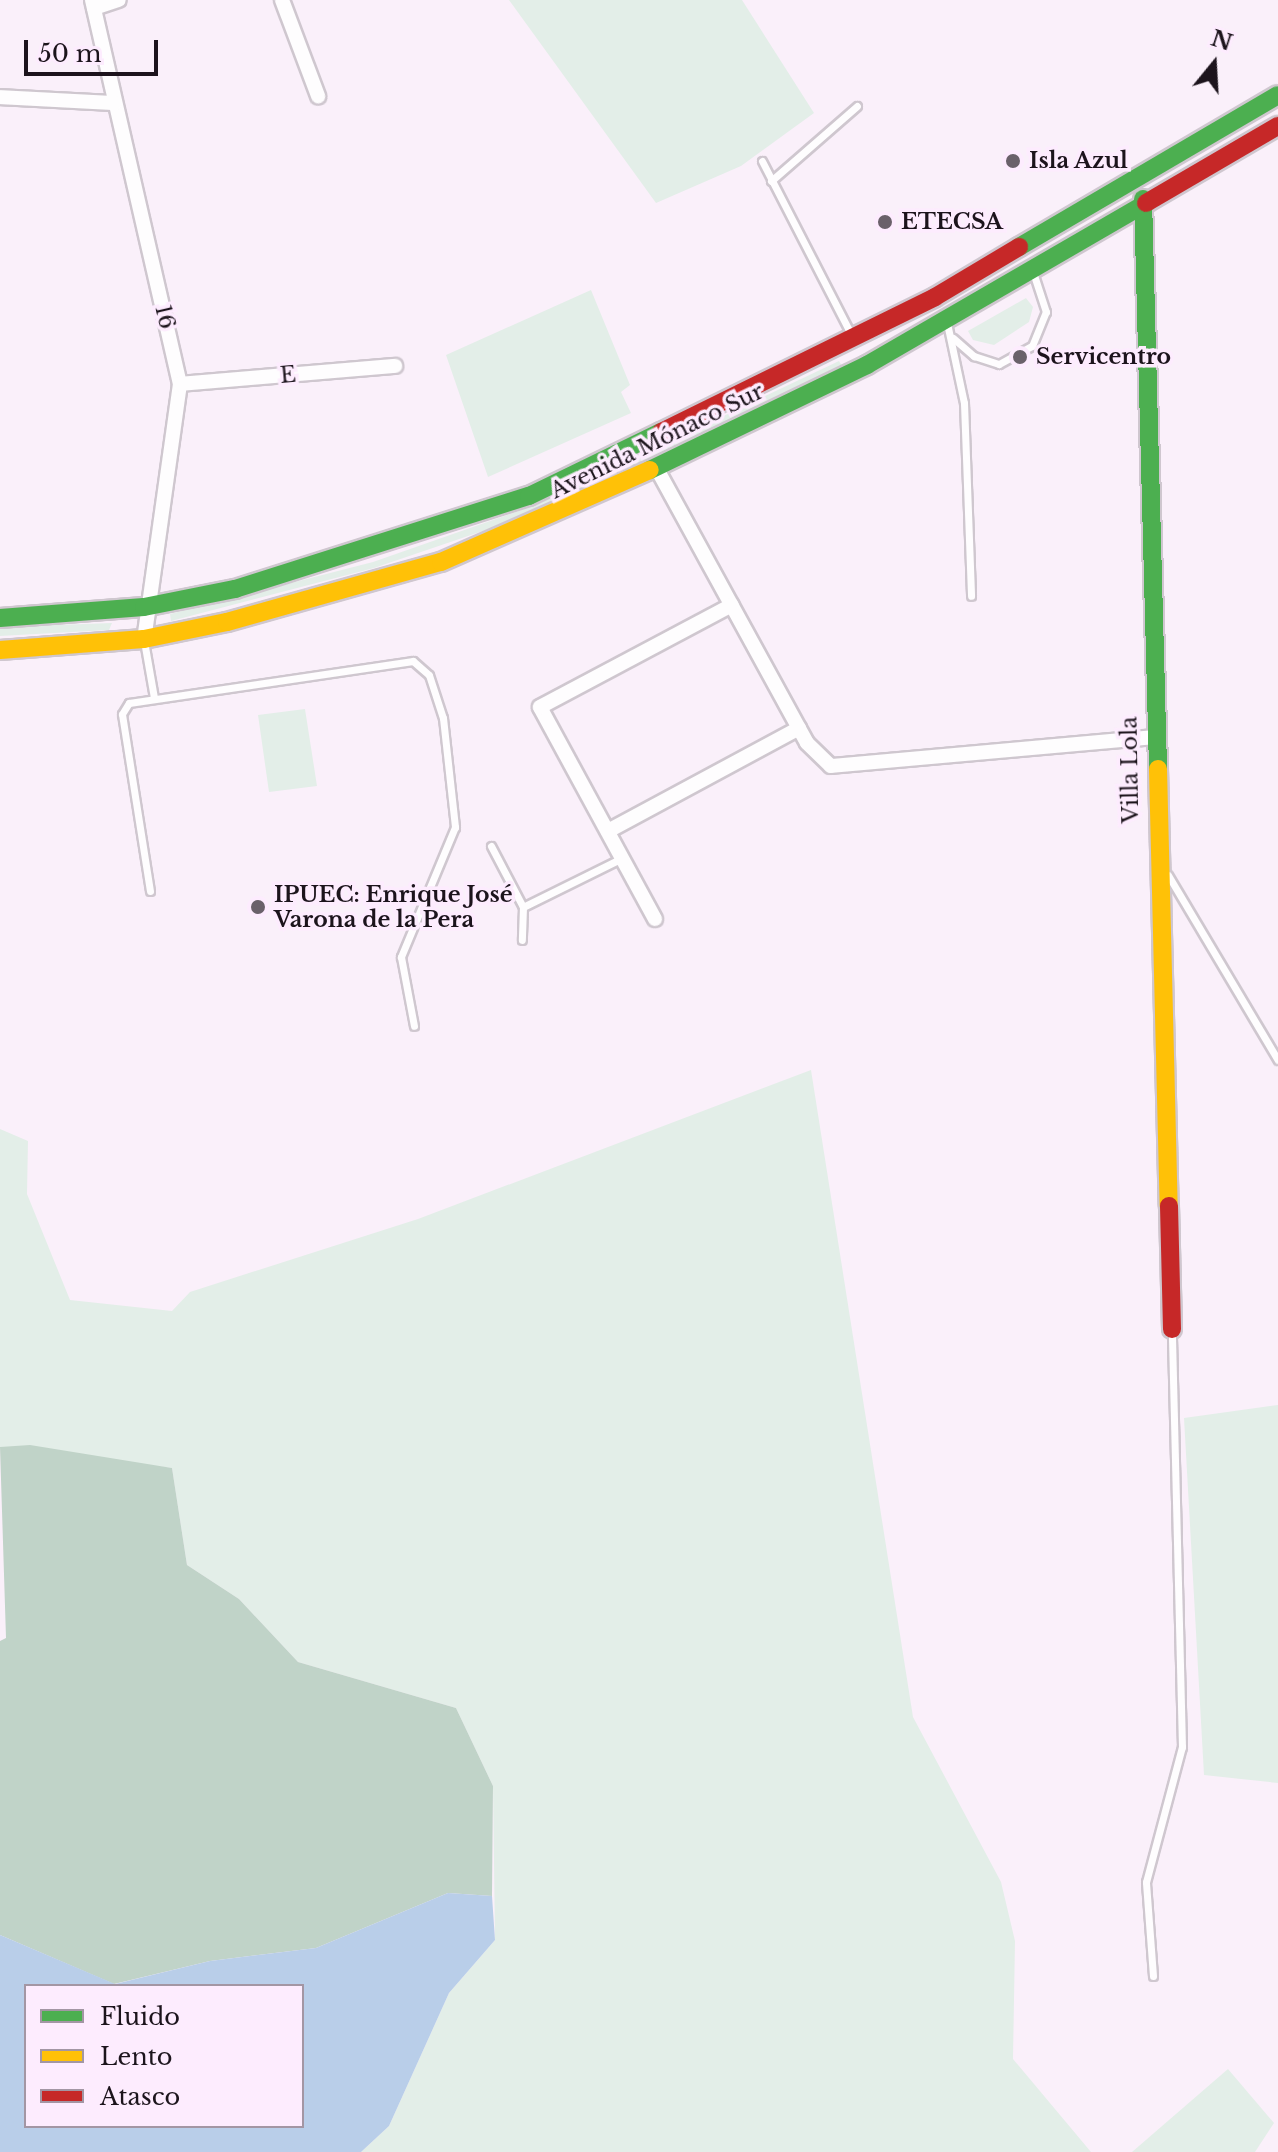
<!DOCTYPE html>
<html>
<head>
<meta charset="utf-8">
<style>
  body { margin:0 }
  #map { position:relative; width:1278px; height:2152px; overflow:hidden; background:#faf0fa; font-family:"Libre Baskerville",serif }
  div>[style] { position:absolute }
  .green>* { inset:0; background:#e3eee8 }
  .forest>* { inset:0; background:#c0d3c8 }
  .water>* { inset:0; background:#b9cee9 }
  .roads { filter:drop-shadow(2px 0 #cfc7cf) drop-shadow(-2px 0 #cfc7cf) drop-shadow(0 2px #cfc7cf) drop-shadow(0 -2px #cfc7cf) }
  .lane>* { height:7px; margin:-3.5px; padding:0 3.5px; transform-origin:3.5px; border-radius:3.5px; background:#fefdfe }
  .street>* { height:14px; margin:-7px; padding:0 7px; transform-origin:7px; border-radius:7px; background:#fefdfe }
  .fast>* { height:18px; margin:-9px; padding:0 9px; transform-origin:9px; border-radius:9px; background:#4caf50 }
  .slow>* { height:18px; margin:-9px; padding:0 9px; transform-origin:9px; border-radius:9px; background:#ffc107 }
  .jam>* { height:18px; margin:-9px; padding:0 9px; transform-origin:9px; border-radius:9px; background:#c62828 }
  .dots>* { width:22px; height:22px; translate:-50% -50%; box-sizing:border-box; border:4px solid #fdecfe; border-radius:50% }
  span { translate:-50% -50%; white-space:nowrap; text-align:center; line-height:1.15; -webkit-text-stroke:7px #fdecfe; paint-order:stroke }
  .poi-label { font-size:22px; color:#1c141c; font-weight:700 }
  .left { translate:0 -50%; text-align:left }
  .street-label { font-size:22px; color:#1c141c }
  .legend { position:absolute; left:24px; top:1984px; width:280px; height:144px; box-sizing:border-box; background:#fdecfe; border:2px solid #a396a4; margin:0; padding:10px 14px; list-style:none; font-size:24px; color:#1c141c }
  .legend li { display:flex; align-items:center; gap:16px; height:40px }
  .legend b { width:40px; border:2px solid #a396a4 }
  .north { position:absolute; left:1174px; top:24px; width:80px; height:80px; -webkit-text-stroke:6px #fdecfe; paint-order:stroke; rotate:18deg; font-size:22px; font-weight:700; line-height:32px; text-align:center; color:#1c141c }
  .north::after { content:''; display:block; margin:auto; width:28px; height:36px; background:#1c141c; clip-path:polygon(50% 0,100% 100%,50% 72%,0 100%) }
  .scale { position:absolute; left:24px; top:40px; width:134px; height:36px; box-sizing:border-box; border:4px solid #1c141c; border-top:0; padding-left:10px; font-size:24px; line-height:28px; white-space:nowrap; color:#1c141c; -webkit-text-stroke:6px #fdecfe; paint-order:stroke }
</style>
</head>
<body>
<div id="map">
  <div class="green">
    <div style="clip-path:polygon(509px 0,742px 0,814px 113px,741px 166px,656px 203px)"></div>
    <div style="clip-path:polygon(591px 290px,630px 385px,621px 392px,631px 413px,488px 477px,446px 355px)"></div>
    <div style="clip-path:polygon(1026px 298px,1033px 307px,1029px 322px,994px 345px,973px 340px,968px 331px)"></div>
    <div style="clip-path:polygon(839px 361px,842px 366px,536px 513px,374px 568px,171px 621px,170px 614px,373px 562px,536px 505px)"></div>
    <div style="clip-path:polygon(112px 623px,109px 630px,0 636px,0 627px)"></div>
    <div style="clip-path:polygon(305px 709px,317px 786px,269px 792px,258px 715px)"></div>
    <div style="clip-path:polygon(811px 1070px,913px 1717px,1001px 1882px,1015px 1941px,1013px 2059px,1091px 2152px,361px 2152px,389px 2126px,449px 1993px,495px 1940px,493px 1786px,456px 1708px,298px 1662px,239px 1599px,187px 1565px,172px 1468px,0 1447px,0 1129px,28px 1141px,27px 1194px,70px 1300px,172px 1311px,190px 1292px,418px 1219px)"></div>
    <div style="clip-path:polygon(1278px 1405px,1278px 1783px,1204px 1775px,1184px 1418px)"></div>
    <div style="clip-path:polygon(1228px 2069px,1274px 2123px,1255px 2152px,1132px 2152px)"></div>
  </div>
  <div class="forest">
    <div style="clip-path:polygon(30px 1445px,172px 1468px,187px 1565px,239px 1599px,298px 1662px,456px 1708px,493px 1786px,492px 1896px,448px 1893px,316px 1948px,210px 1961px,114px 1984px,0 1935px,0 1641px,6px 1638px,0 1447px)"></div>
  </div>
  <div class="water">
    <div style="clip-path:polygon(evenodd,448px 1893px,492px 1896px,495px 1940px,449px 1993px,389px 2126px,361px 2152px,0 2152px,0 1935px,115px 1984px,210px 1961px,316px 1948px,448px 1893px,302px 1986px,302px 2126px,26px 2126px,26px 1986px,302px 1986px)"></div>
  </div>
  <div class="roads">
    <div class="lane">
      <div style="left:762px;top:161px;width:195px;rotate:62.8deg"></div>
      <div style="left:771px;top:181px;width:114px;rotate:-41.1deg"></div>
      <div style="left:947px;top:323px;width:82px;rotate:78deg"></div>
      <div style="left:964px;top:403px;width:193px;rotate:87.9deg"></div>
      <div style="left:953px;top:338px;width:28px;rotate:41deg"></div>
      <div style="left:974px;top:356px;width:26px;rotate:18deg"></div>
      <div style="left:999px;top:364px;width:38px;rotate:-29deg"></div>
      <div style="left:1032px;top:346px;width:37px;rotate:-68deg"></div>
      <div style="left:1046px;top:312px;width:42px;rotate:-108deg"></div>
      <div style="left:144px;top:641px;width:58px;rotate:80deg"></div>
      <div style="left:491px;top:846px;width:69px;rotate:62.3deg"></div>
      <div style="left:523px;top:907px;width:33px;rotate:92deg"></div>
      <div style="left:1168px;top:875px;width:215px;rotate:59.3deg"></div>
      <div style="left:150px;top:891px;width:179px;rotate:-99deg"></div>
      <div style="left:122px;top:714px;width:13px;rotate:-58deg"></div>
      <div style="left:129px;top:703px;width:287px;rotate:-8.4deg"></div>
      <div style="left:413px;top:661px;width:21px;rotate:41deg"></div>
      <div style="left:429px;top:675px;width:45px;rotate:72deg"></div>
      <div style="left:443px;top:718px;width:110px;rotate:83.7deg"></div>
      <div style="left:455px;top:827px;width:141px;rotate:112.6deg"></div>
      <div style="left:401px;top:957px;width:70px;rotate:79.3deg"></div>
      <div style="left:523px;top:907px;width:110px;rotate:-26.3deg"></div>
      <div style="left:1153px;top:1976px;width:94px;rotate:-94.3deg"></div>
      <div style="left:1146px;top:1882px;width:140px;rotate:-75.1deg"></div>
      <div style="left:1182px;top:1747px;width:415px;rotate:-91.4deg"></div>
    </div>
    <div class="street">
      <div style="left:92px;top:0;width:394px;rotate:77.1deg"></div>
      <div style="left:180px;top:384px;width:258px;rotate:98deg"></div>
      <div style="left:282px;top:0;width:103px;rotate:69.4deg"></div>
      <div style="left:94px;top:8px;width:26px;rotate:-18deg"></div>
      <div style="left:0;top:97px;width:115px;rotate:3deg"></div>
      <div style="left:180px;top:384px;width:216px;rotate:-4.8deg"></div>
      <div style="left:657px;top:469px;width:312px;rotate:61.3deg"></div>
      <div style="left:807px;top:743px;width:33px;rotate:44deg"></div>
      <div style="left:831px;top:766px;width:324px;rotate:-5.1deg"></div>
      <div style="left:608px;top:831px;width:217px;rotate:-28.3deg"></div>
      <div style="left:655px;top:919px;width:241px;rotate:-118.5deg"></div>
      <div style="left:540px;top:707px;width:217px;rotate:-28deg"></div>
    </div>
    <div class="fast">
      <div style="left:1143px;top:199px;width:570px;rotate:88.49deg"></div>
      <div style="left:1019px;top:247px;width:300px;rotate:-30.4deg"></div>
      <div style="left:650px;top:470px;width:241px;rotate:-25.8deg"></div>
      <div style="left:867px;top:365px;width:323px;rotate:-30.1deg"></div>
      <div style="left:0;top:618px;width:144px;rotate:-4.4deg"></div>
      <div style="left:144px;top:607px;width:93px;rotate:-11.2deg"></div>
      <div style="left:235px;top:589px;width:308px;rotate:-17.6deg"></div>
      <div style="left:529px;top:496px;width:147px;rotate:-25.9deg"></div>
    </div>
    <div class="slow">
      <div style="left:0;top:650px;width:144px;rotate:-4.4deg"></div>
      <div style="left:144px;top:639px;width:85px;rotate:-11.6deg"></div>
      <div style="left:227px;top:622px;width:222px;rotate:-15.7deg"></div>
      <div style="left:441px;top:562px;width:228px;rotate:-23.8deg"></div>
      <div style="left:1158px;top:769px;width:437px;rotate:88.6deg"></div>
    </div>
    <div class="jam">
      <div style="left:1146px;top:203px;width:153px;rotate:-30.3deg"></div>
      <div style="left:661px;top:432px;width:305px;rotate:-26.2deg"></div>
      <div style="left:935px;top:297px;width:98px;rotate:-30.8deg"></div>
      <div style="left:1169px;top:1206px;width:123px;rotate:88.6deg"></div>
    </div>
  </div>
  <div class="dots">
    <div style="left:1013px;top:161px;background:#6a616a"></div>
    <div style="left:885px;top:222px;background:#6a616a"></div>
    <div style="left:1020px;top:357px;background:#6a616a"></div>
    <div style="left:258px;top:907px;background:#6a616a"></div>
  </div>
  <div class="poi-label">
    <span class="left" style="left:1029px;top:161px">Isla Azul</span>
    <span class="left" style="left:901px;top:222px">ETECSA</span>
    <span class="left" style="left:1036px;top:357px">Servicentro</span>
    <span class="left" style="left:274px;top:907px">IPUEC: Enrique José<br>Varona de la Pera</span>
  </div>
  <div class="street-label">
    <span style="left:165px;top:317px;rotate:77deg">16</span>
    <span style="left:288px;top:375px;rotate:-5deg">E</span>
    <span style="left:657px;top:441px;rotate:-26deg">Avenida Mónaco Sur</span>
    <span style="left:1130px;top:770px;rotate:-91deg">Villa Lola</span>
  </div>
  <ul class="legend">
  <li><b style="height:10px;background:#4caf50"></b>Fluido</li>
  <li><b style="height:10px;background:#ffc107"></b>Lento</li>
  <li><b style="height:10px;background:#c62828"></b>Atasco</li>
  </ul>
  <div class="north">N</div>
  <div class="scale">50 m</div>
</div>
</body>
</html>
